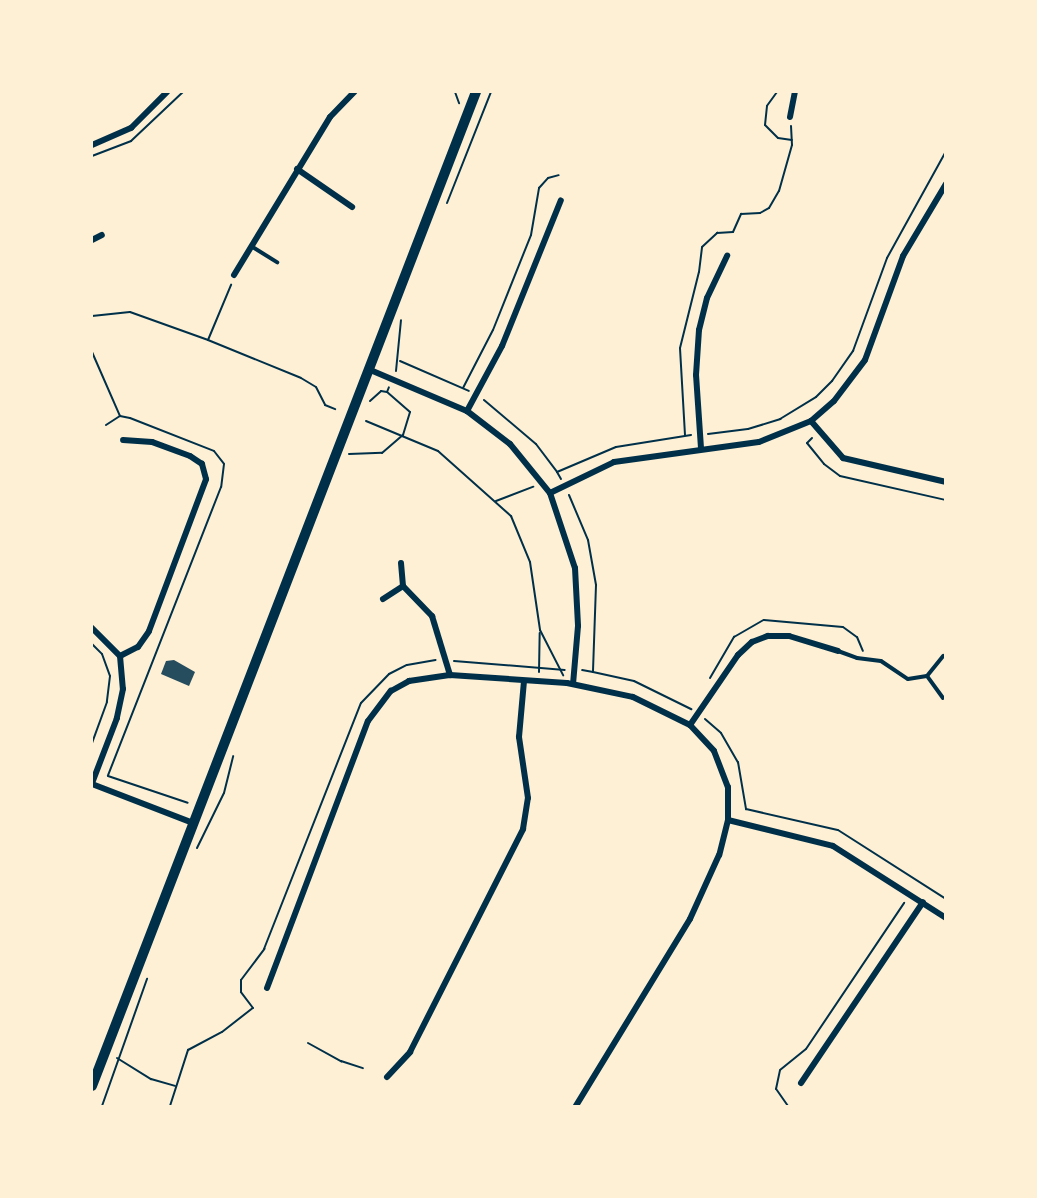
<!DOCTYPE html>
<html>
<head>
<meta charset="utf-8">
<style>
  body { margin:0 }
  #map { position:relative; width:1037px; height:1198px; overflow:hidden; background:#fdf0d5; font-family:Merriweather,serif }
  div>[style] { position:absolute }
  .building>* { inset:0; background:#264d5e }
  .path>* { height:2px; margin:-1px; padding:0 1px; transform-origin:1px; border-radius:1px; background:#003049 }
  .service>* { height:4px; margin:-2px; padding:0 2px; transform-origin:2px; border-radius:2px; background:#003049 }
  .minor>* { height:6px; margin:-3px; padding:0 3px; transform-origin:3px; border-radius:3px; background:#003049 }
  .secondary>* { height:10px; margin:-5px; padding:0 5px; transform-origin:5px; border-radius:5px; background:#003049 }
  span { translate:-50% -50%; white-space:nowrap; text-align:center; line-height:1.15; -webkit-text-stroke:4.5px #fdf0d5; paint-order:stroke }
  .frame { position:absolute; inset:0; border:93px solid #fdf0d5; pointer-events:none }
</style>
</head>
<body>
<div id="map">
  <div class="building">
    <div style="clip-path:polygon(174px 660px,195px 672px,189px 686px,161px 674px,166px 661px)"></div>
  </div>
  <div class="path">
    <div style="left:455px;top:92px;width:12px;rotate:70deg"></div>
    <div style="left:777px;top:92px;width:17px;rotate:126deg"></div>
    <div style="left:767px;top:106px;width:19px;rotate:96deg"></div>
    <div style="left:765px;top:125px;width:18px;rotate:45deg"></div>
    <div style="left:778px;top:138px;width:14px;rotate:8deg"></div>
    <div style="left:92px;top:156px;width:42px;rotate:-21deg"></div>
    <div style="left:131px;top:141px;width:71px;rotate:-43.3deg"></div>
    <div style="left:447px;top:203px;width:119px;rotate:-68.4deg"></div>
    <div style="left:92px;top:316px;width:38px;rotate:-6deg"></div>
    <div style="left:130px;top:312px;width:83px;rotate:19.7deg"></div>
    <div style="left:208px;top:340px;width:100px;rotate:22.2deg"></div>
    <div style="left:301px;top:378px;width:17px;rotate:31deg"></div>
    <div style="left:316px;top:387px;width:20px;rotate:63deg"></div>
    <div style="left:325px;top:405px;width:11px;rotate:22deg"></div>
    <div style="left:208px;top:340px;width:60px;rotate:-67.3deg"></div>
    <div style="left:92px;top:352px;width:70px;rotate:66.4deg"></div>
    <div style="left:400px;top:361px;width:75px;rotate:23.5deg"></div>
    <div style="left:396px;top:371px;width:51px;rotate:-84.4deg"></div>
    <div style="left:463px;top:388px;width:65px;rotate:-62.7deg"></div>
    <div style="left:493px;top:330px;width:102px;rotate:-68.2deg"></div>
    <div style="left:531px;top:235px;width:48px;rotate:-80.3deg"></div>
    <div style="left:539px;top:188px;width:13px;rotate:-48deg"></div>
    <div style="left:548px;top:178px;width:11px;rotate:-15deg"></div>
    <div style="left:484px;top:400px;width:68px;rotate:40.2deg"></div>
    <div style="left:536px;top:444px;width:35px;rotate:53deg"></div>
    <div style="left:557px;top:472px;width:64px;rotate:-23deg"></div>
    <div style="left:616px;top:447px;width:76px;rotate:-9.1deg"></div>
    <div style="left:370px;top:401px;width:15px;rotate:-42deg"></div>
    <div style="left:381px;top:391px;width:6px;rotate:9deg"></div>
    <div style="left:387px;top:392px;width:5px;rotate:-68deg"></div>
    <div style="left:366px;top:421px;width:78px;rotate:22.6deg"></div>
    <div style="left:438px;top:451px;width:98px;rotate:41.7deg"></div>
    <div style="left:511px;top:516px;width:50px;rotate:67.6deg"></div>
    <div style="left:530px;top:562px;width:69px;rotate:81.6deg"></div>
    <div style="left:540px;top:630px;width:51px;rotate:62.9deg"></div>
    <div style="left:106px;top:425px;width:17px;rotate:-33deg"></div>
    <div style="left:120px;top:416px;width:10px;rotate:11deg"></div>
    <div style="left:130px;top:418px;width:90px;rotate:21.4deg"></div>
    <div style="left:214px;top:451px;width:16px;rotate:52deg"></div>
    <div style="left:224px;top:464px;width:23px;rotate:97deg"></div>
    <div style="left:221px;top:487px;width:310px;rotate:111.4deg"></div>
    <div style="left:108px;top:776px;width:84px;rotate:18.6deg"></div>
    <div style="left:708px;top:434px;width:40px;rotate:-7.1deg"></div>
    <div style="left:748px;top:429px;width:34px;rotate:-17deg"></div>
    <div style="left:780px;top:419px;width:42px;rotate:-31.4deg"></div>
    <div style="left:816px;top:397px;width:23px;rotate:-45deg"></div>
    <div style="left:832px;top:381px;width:37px;rotate:-55deg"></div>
    <div style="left:853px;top:351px;width:99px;rotate:-69.9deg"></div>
    <div style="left:887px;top:258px;width:122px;rotate:-61.1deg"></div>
    <div style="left:685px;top:435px;width:87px;rotate:-93.3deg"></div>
    <div style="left:680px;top:348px;width:78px;rotate:-76deg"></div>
    <div style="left:699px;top:272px;width:25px;rotate:-83deg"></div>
    <div style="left:702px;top:247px;width:21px;rotate:-43deg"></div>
    <div style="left:717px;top:233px;width:16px;rotate:-4deg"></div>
    <div style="left:733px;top:232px;width:20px;rotate:-66deg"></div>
    <div style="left:741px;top:214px;width:19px;rotate:-3deg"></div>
    <div style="left:760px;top:213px;width:10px;rotate:-29deg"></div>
    <div style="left:769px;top:208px;width:20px;rotate:-60deg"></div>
    <div style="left:779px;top:191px;width:48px;rotate:-74.2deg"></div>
    <div style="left:792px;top:145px;width:19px;rotate:-93deg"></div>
    <div style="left:812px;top:438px;width:7px;rotate:135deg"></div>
    <div style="left:807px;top:443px;width:27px;rotate:51deg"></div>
    <div style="left:824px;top:464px;width:20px;rotate:37deg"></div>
    <div style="left:840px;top:476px;width:109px;rotate:12.8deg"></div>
    <div style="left:349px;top:454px;width:33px;rotate:-2deg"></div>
    <div style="left:382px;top:453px;width:28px;rotate:-41deg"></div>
    <div style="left:403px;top:435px;width:24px;rotate:-73deg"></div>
    <div style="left:410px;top:412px;width:30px;rotate:-139deg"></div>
    <div style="left:557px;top:472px;width:8px;rotate:60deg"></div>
    <div style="left:569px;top:495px;width:49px;rotate:67.1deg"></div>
    <div style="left:588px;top:540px;width:46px;rotate:79.9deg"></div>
    <div style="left:596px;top:585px;width:87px;rotate:92deg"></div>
    <div style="left:593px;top:672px;width:11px;rotate:-170deg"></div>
    <div style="left:496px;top:501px;width:40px;rotate:-21deg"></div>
    <div style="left:92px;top:644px;width:14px;rotate:45deg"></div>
    <div style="left:102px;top:654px;width:23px;rotate:70deg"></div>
    <div style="left:110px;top:676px;width:26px;rotate:97deg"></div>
    <div style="left:107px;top:702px;width:44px;rotate:110.1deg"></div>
    <div style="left:454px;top:661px;width:111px;rotate:4.6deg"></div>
    <div style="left:539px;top:672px;width:39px;rotate:-89deg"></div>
    <div style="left:593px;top:672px;width:42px;rotate:12.4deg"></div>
    <div style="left:634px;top:681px;width:64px;rotate:26.2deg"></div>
    <div style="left:710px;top:678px;width:48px;rotate:-59.7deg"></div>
    <div style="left:734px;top:637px;width:34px;rotate:-30deg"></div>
    <div style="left:764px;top:620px;width:79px;rotate:5.1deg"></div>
    <div style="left:843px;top:627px;width:17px;rotate:36deg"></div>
    <div style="left:857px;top:637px;width:15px;rotate:67deg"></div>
    <div style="left:705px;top:719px;width:21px;rotate:41deg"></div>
    <div style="left:721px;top:733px;width:34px;rotate:60deg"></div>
    <div style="left:738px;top:762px;width:48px;rotate:80.3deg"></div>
    <div style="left:746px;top:809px;width:94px;rotate:12.9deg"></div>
    <div style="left:838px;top:830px;width:128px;rotate:32.6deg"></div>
    <div style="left:197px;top:848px;width:61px;rotate:-63.9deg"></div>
    <div style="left:224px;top:793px;width:38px;rotate:-76deg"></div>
    <div style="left:308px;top:1043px;width:38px;rotate:29deg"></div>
    <div style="left:341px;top:1061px;width:23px;rotate:18deg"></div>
    <div style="left:117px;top:1058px;width:40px;rotate:32deg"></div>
    <div style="left:151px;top:1079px;width:25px;rotate:16deg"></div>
    <div style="left:102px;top:1106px;width:135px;rotate:-70.5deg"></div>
    <div style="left:170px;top:1106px;width:59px;rotate:-72.2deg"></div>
    <div style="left:188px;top:1050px;width:38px;rotate:-28deg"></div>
    <div style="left:222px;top:1032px;width:39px;rotate:-38deg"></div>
    <div style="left:253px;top:1008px;width:20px;rotate:-127deg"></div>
    <div style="left:241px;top:992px;width:12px;rotate:-90deg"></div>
    <div style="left:241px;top:980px;width:39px;rotate:-53deg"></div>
    <div style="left:264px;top:949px;width:264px;rotate:-68.5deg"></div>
    <div style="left:361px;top:703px;width:40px;rotate:-46deg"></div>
    <div style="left:389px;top:674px;width:20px;rotate:-27deg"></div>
    <div style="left:407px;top:665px;width:29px;rotate:-10deg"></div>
    <div style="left:788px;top:1106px;width:21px;rotate:-125deg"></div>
    <div style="left:776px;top:1089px;width:19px;rotate:-78deg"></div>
    <div style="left:780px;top:1070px;width:33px;rotate:-39deg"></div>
    <div style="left:806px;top:1049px;width:176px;rotate:-56.1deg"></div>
  </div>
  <div class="service">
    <div style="left:251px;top:246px;width:31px;rotate:32deg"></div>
    <div style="left:838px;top:651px;width:20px;rotate:20deg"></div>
    <div style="left:857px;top:658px;width:24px;rotate:7deg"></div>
    <div style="left:881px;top:661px;width:32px;rotate:34deg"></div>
    <div style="left:908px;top:679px;width:19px;rotate:-9deg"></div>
    <div style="left:943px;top:698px;width:27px;rotate:-126deg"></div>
    <div style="left:927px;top:676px;width:26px;rotate:-51deg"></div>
  </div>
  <div class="minor">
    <div style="left:790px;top:117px;width:25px;rotate:-79deg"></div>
    <div style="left:92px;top:145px;width:43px;rotate:-23.6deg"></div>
    <div style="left:131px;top:128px;width:51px;rotate:-45deg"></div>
    <div style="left:297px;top:169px;width:67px;rotate:34.6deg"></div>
    <div style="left:92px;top:240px;width:11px;rotate:-27deg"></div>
    <div style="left:234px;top:275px;width:185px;rotate:-58.7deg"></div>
    <div style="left:330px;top:117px;width:35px;rotate:-46deg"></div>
    <div style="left:368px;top:369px;width:108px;rotate:23deg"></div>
    <div style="left:467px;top:411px;width:54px;rotate:37.5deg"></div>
    <div style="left:510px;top:444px;width:63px;rotate:50.8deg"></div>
    <div style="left:550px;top:493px;width:79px;rotate:71.6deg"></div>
    <div style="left:575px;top:568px;width:58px;rotate:87deg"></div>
    <div style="left:578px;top:626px;width:58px;rotate:94.9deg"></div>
    <div style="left:467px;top:411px;width:74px;rotate:-61.7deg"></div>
    <div style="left:502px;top:346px;width:157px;rotate:-68deg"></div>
    <div style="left:811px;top:421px;width:49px;rotate:49.1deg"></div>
    <div style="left:843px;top:458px;width:106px;rotate:13.1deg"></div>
    <div style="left:701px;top:448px;width:73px;rotate:-93.9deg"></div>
    <div style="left:696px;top:375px;width:45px;rotate:-86.2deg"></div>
    <div style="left:699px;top:330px;width:33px;rotate:-76deg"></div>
    <div style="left:707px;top:298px;width:47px;rotate:-64.5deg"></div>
    <div style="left:550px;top:493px;width:71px;rotate:-25.8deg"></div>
    <div style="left:614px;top:462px;width:146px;rotate:-7.9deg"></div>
    <div style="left:759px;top:442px;width:56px;rotate:-22deg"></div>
    <div style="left:811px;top:421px;width:30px;rotate:-41deg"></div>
    <div style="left:834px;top:401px;width:51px;rotate:-52.9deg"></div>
    <div style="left:865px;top:360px;width:111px;rotate:-69.9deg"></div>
    <div style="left:903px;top:256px;width:84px;rotate:-59.2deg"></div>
    <div style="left:403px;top:586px;width:42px;rotate:46deg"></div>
    <div style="left:432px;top:616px;width:62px;rotate:73deg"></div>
    <div style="left:383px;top:599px;width:24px;rotate:-33deg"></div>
    <div style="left:403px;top:586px;width:23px;rotate:-95deg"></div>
    <div style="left:92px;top:628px;width:40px;rotate:45deg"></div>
    <div style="left:120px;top:656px;width:33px;rotate:85deg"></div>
    <div style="left:123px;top:689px;width:30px;rotate:102deg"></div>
    <div style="left:117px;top:718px;width:70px;rotate:111deg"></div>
    <div style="left:120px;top:656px;width:20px;rotate:-27deg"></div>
    <div style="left:138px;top:647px;width:19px;rotate:-55deg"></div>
    <div style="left:149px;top:631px;width:162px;rotate:-69.4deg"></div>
    <div style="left:206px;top:479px;width:16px;rotate:-105deg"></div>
    <div style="left:202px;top:464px;width:14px;rotate:-146deg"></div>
    <div style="left:190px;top:456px;width:40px;rotate:-159.8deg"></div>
    <div style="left:152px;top:442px;width:29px;rotate:-176deg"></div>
    <div style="left:690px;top:725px;width:85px;rotate:-55.6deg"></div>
    <div style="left:738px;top:655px;width:19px;rotate:-43deg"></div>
    <div style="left:752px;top:642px;width:17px;rotate:-21deg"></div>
    <div style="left:768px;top:636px;width:21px"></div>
    <div style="left:789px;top:636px;width:51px;rotate:17deg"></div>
    <div style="left:92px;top:784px;width:108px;rotate:21.1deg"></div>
    <div style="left:728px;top:820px;width:108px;rotate:13.9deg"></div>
    <div style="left:833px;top:846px;width:134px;rotate:32.5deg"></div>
    <div style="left:267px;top:988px;width:285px;rotate:-69.3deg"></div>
    <div style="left:368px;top:721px;width:38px;rotate:-53deg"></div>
    <div style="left:391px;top:691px;width:21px;rotate:-29deg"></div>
    <div style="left:409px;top:681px;width:41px;rotate:-8.3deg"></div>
    <div style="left:450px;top:675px;width:117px;rotate:3.9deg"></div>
    <div style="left:567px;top:683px;width:67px;rotate:12deg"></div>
    <div style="left:633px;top:697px;width:64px;rotate:26.2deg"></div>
    <div style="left:690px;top:725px;width:35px;rotate:47deg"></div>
    <div style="left:714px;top:751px;width:39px;rotate:69deg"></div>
    <div style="left:728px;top:787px;width:33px;rotate:90deg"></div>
    <div style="left:728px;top:820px;width:36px;rotate:104deg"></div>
    <div style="left:719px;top:855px;width:70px;rotate:114.4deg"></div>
    <div style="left:690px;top:919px;width:219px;rotate:121.4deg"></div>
    <div style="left:387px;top:1077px;width:34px;rotate:-47deg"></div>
    <div style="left:410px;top:1052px;width:250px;rotate:-63.1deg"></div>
    <div style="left:523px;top:829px;width:31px;rotate:-81deg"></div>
    <div style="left:528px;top:798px;width:62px;rotate:-98.4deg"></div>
    <div style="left:519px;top:737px;width:56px;rotate:-84.9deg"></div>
    <div style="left:801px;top:1083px;width:218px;rotate:-56deg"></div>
  </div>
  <div class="secondary">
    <div style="left:92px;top:1086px;width:1066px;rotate:-68.88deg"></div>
  </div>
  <div class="frame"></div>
</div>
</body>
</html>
